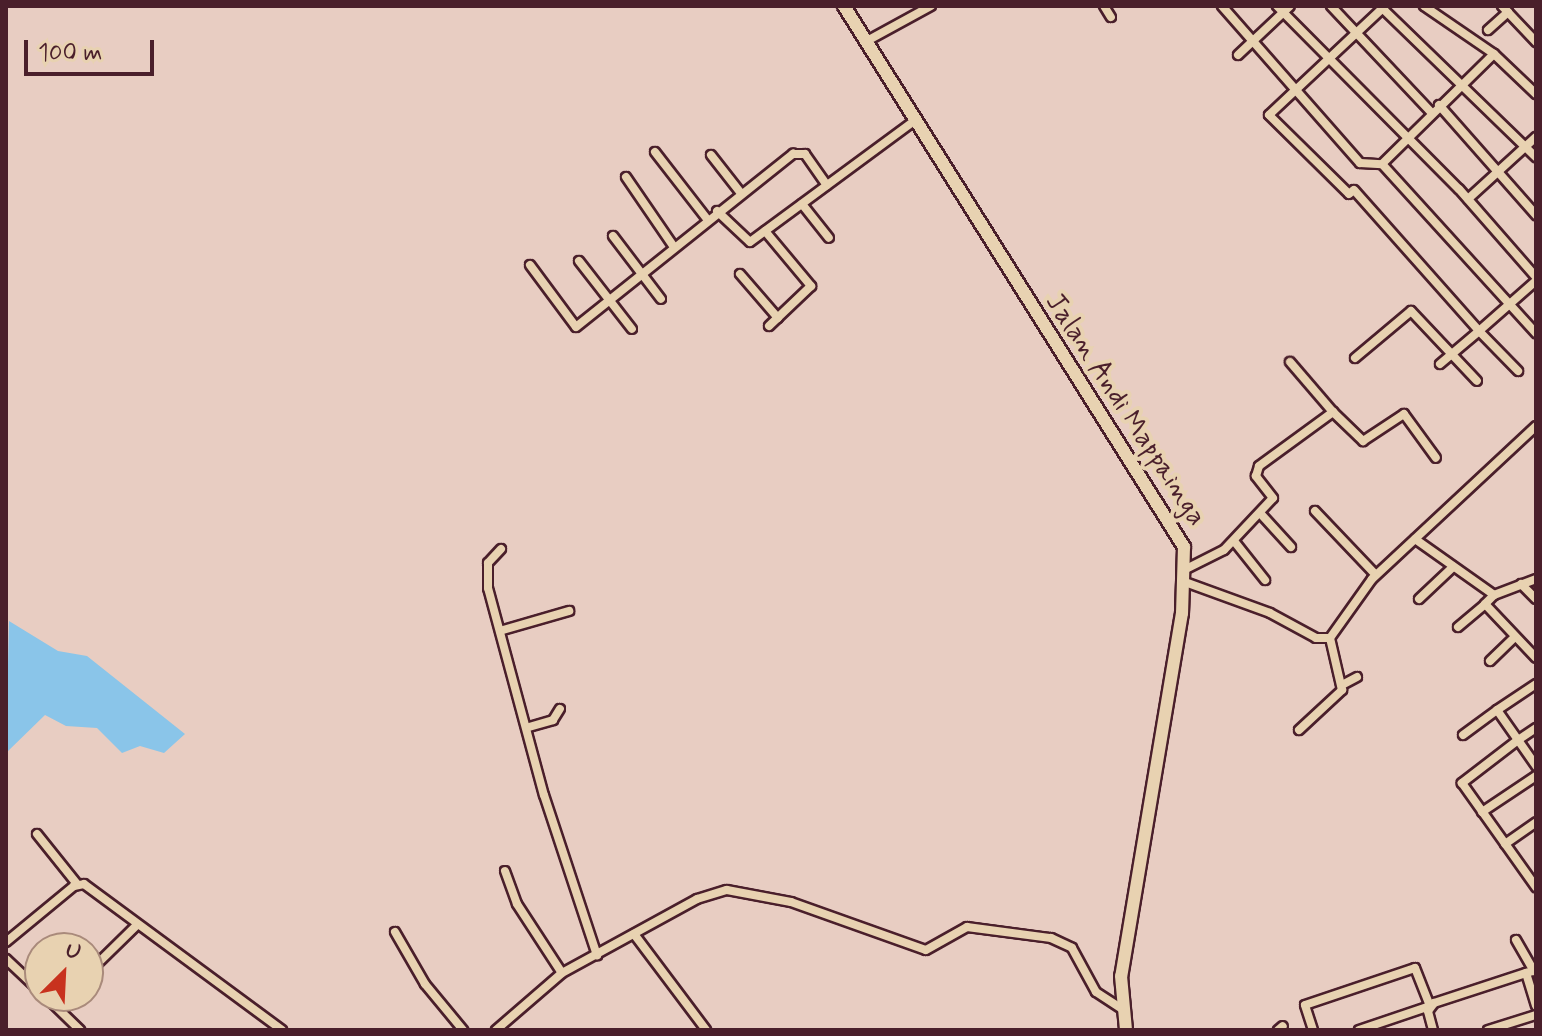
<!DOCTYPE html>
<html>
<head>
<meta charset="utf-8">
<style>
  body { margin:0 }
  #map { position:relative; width:1542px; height:1036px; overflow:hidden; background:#e8cdc2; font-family:Mynerve,sans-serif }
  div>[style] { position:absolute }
  .water>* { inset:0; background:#8ac5e9 }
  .roads { filter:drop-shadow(2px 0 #4a1f2b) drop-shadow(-2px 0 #4a1f2b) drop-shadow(0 2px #4a1f2b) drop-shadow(0 -2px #4a1f2b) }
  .street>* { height:8px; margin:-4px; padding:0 4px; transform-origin:4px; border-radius:4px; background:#e8d2b1 }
  .primary>* { height:12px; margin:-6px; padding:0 6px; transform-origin:6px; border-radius:6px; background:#e8d2b1 }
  span { translate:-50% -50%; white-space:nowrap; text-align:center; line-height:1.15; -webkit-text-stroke:8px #e8d2b1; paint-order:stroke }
  .street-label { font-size:28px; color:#4a1f2b }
  .frame { position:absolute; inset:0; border:8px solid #4a1f2b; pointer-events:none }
  .north { position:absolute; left:24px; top:932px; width:80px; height:80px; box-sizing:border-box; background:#e8d2b1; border:2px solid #a98a7b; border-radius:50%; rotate:24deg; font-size:22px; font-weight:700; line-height:32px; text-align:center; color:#4a1f2b }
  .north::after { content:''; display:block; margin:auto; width:28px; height:36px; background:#c8321e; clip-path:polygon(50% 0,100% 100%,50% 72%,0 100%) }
  .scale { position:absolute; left:24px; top:40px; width:130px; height:36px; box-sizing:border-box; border:4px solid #4a1f2b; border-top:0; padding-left:10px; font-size:24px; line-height:28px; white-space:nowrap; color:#4a1f2b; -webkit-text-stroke:6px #e8d2b1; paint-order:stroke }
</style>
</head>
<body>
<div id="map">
  <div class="water">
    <div style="clip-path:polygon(9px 621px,58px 651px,87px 656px,185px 734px,164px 753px,140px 746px,122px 753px,97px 728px,66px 726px,45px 715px,6px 753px)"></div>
  </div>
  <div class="roads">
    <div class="street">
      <div style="left:1104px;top:6px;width:13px;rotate:58deg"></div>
      <div style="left:1222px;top:6px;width:209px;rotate:48.7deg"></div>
      <div style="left:1360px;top:163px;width:22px;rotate:3deg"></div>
      <div style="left:1277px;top:6px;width:258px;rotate:45.2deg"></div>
      <div style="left:1459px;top:189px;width:117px;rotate:48.8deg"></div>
      <div style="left:1331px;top:6px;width:146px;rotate:46.7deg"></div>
      <div style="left:1385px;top:6px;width:159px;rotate:136.8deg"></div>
      <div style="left:1269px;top:115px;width:112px;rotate:44.6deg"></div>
      <div style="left:1349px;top:194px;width:6px;rotate:-39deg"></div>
      <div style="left:1354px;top:190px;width:188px;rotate:48.4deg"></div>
      <div style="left:1479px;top:331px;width:76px;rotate:-41.3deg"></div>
      <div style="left:1424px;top:6px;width:85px;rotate:34.4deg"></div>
      <div style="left:1494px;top:54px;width:58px;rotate:43.6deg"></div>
      <div style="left:1502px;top:6px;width:50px;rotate:46.6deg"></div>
      <div style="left:1381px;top:7px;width:216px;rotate:44.1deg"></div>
      <div style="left:1488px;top:30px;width:27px;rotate:-42deg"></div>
      <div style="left:865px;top:42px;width:75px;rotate:-28.6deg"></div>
      <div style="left:1238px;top:55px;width:71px;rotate:-43.3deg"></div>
      <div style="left:1439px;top:105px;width:147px;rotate:48.6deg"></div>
      <div style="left:655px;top:152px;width:85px;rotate:52.2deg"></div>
      <div style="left:711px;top:155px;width:47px;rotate:51.9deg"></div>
      <div style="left:1382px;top:164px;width:229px;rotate:47.7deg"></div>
      <div style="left:1382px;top:164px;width:157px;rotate:-44.5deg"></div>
      <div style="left:626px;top:177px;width:85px;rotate:55.6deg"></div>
      <div style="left:1468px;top:199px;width:92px;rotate:-42.4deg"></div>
      <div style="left:802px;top:204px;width:43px;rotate:51.5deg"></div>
      <div style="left:717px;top:211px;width:45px;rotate:43.2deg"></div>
      <div style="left:750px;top:242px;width:202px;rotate:-36.4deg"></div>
      <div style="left:765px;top:231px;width:72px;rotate:50.1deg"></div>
      <div style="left:811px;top:286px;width:58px;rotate:136.4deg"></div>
      <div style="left:613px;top:236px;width:79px;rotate:52.7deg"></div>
      <div style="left:579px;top:261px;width:86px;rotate:52.1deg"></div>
      <div style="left:530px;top:265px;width:77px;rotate:53.4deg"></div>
      <div style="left:576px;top:327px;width:278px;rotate:-38.6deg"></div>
      <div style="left:793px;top:154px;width:12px"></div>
      <div style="left:805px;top:154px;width:38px;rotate:55deg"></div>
      <div style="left:740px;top:274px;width:58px;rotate:49.2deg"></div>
      <div style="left:1355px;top:358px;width:73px;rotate:-40deg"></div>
      <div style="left:1411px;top:311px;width:96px;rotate:46.7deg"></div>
      <div style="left:1290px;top:362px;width:66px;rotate:49.3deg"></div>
      <div style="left:1440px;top:364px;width:51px;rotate:-40.2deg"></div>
      <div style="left:1479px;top:331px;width:56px;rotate:45.7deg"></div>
      <div style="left:1315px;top:511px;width:88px;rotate:46.4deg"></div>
      <div style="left:1260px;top:513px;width:46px;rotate:47.6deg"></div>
      <div style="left:1415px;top:539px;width:97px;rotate:35.3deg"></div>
      <div style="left:1494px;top:595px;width:45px;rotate:-20.9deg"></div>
      <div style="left:1234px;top:541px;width:50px;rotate:51.5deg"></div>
      <div style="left:501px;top:549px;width:19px;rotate:133deg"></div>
      <div style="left:488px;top:563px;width:25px;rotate:90deg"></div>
      <div style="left:488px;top:588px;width:214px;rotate:74.9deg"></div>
      <div style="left:544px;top:795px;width:169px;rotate:71.7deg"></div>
      <div style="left:1186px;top:569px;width:42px;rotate:-26.6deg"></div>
      <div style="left:1224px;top:550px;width:71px;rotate:-46.7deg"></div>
      <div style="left:1273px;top:498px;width:28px;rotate:-128deg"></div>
      <div style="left:1256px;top:476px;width:10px;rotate:-73deg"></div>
      <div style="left:1259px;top:466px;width:92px;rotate:-36.1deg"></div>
      <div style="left:1333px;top:412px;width:42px;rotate:44deg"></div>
      <div style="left:1363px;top:441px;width:49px;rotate:-33.4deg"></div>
      <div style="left:1404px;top:414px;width:54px;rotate:54deg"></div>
      <div style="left:1185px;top:582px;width:90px;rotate:20deg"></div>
      <div style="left:1270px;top:613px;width:52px;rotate:28.5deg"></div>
      <div style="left:1316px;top:638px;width:14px"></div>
      <div style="left:1330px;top:638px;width:72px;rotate:-54.6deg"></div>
      <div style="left:1372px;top:579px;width:224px;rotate:-43deg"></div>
      <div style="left:1521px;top:584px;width:21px;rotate:45deg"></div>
      <div style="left:1494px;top:595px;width:13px;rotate:135deg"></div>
      <div style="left:1485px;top:604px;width:74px;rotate:46.6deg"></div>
      <div style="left:1419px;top:599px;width:47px;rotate:-43.3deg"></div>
      <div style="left:1458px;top:627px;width:35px;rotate:-40deg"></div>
      <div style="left:503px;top:630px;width:69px;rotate:-16.1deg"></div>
      <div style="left:1490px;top:661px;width:35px;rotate:-44deg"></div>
      <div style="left:1536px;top:684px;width:47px;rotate:146.3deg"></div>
      <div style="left:1497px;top:710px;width:37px;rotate:55deg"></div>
      <div style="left:1518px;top:740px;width:71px;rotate:142.5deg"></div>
      <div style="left:1462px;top:783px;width:128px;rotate:54.6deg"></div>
      <div style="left:1342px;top:685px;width:17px;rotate:-28deg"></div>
      <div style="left:529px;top:727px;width:25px;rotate:-16deg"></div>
      <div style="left:553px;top:720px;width:13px;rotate:-58deg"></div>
      <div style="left:1536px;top:728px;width:22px;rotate:146deg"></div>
      <div style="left:1518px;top:740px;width:32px;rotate:55deg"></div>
      <div style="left:1299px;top:730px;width:59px;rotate:-42.9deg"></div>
      <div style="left:1342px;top:690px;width:53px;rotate:-103deg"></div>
      <div style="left:1463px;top:735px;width:42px;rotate:-36.3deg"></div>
      <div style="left:1482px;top:812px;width:65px;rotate:-33.7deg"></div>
      <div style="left:37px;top:834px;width:64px;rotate:51.3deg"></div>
      <div style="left:1505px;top:844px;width:38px;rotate:-35deg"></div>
      <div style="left:505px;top:871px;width:35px;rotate:70deg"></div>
      <div style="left:517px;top:904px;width:82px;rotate:56.9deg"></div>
      <div style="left:395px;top:932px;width:60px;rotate:60deg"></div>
      <div style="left:425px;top:984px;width:60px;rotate:50.4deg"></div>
      <div style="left:634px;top:934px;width:120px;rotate:53.1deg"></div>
      <div style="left:1516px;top:940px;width:36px;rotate:60deg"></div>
      <div style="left:6px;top:942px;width:88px;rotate:-39.5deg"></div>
      <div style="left:74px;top:886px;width:10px;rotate:-11deg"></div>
      <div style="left:84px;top:884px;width:246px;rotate:36.4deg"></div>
      <div style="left:6px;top:959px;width:47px;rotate:43.3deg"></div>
      <div style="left:91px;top:970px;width:63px;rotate:-44.4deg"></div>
      <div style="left:1536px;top:970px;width:10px;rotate:163deg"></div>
      <div style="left:1526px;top:973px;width:34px;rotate:73deg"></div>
      <div style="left:45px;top:996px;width:49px;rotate:44.2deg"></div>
      <div style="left:496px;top:1030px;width:87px;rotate:-40.8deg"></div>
      <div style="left:562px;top:973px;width:154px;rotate:-28.7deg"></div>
      <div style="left:697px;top:899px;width:31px;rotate:-17deg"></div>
      <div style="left:727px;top:890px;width:65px;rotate:10.6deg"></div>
      <div style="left:791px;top:902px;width:143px;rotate:19.6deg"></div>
      <div style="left:926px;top:950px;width:47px;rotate:-29.3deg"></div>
      <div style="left:967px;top:927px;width:85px;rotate:7.5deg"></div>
      <div style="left:1051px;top:938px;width:23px;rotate:25deg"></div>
      <div style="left:1072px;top:948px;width:50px;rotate:61.4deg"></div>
      <div style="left:1096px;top:992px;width:30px;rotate:33deg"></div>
      <div style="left:1278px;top:1030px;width:6px;rotate:-39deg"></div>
      <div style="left:1313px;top:1030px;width:26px;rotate:-108deg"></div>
      <div style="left:1305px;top:1005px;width:116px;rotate:-18.6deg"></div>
      <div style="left:1415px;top:968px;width:41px;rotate:68.5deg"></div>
      <div style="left:1430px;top:1006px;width:75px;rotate:161.3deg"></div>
      <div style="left:1433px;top:1030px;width:20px;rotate:-105deg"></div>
      <div style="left:1428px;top:1011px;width:10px;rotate:-53deg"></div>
      <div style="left:1434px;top:1003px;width:97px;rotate:-18.1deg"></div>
      <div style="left:1488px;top:1030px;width:50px;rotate:-17.4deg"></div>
    </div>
    <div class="primary">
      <div style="left:844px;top:6px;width:639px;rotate:57.85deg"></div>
      <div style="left:1184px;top:547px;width:66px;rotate:91.7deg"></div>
      <div style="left:1182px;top:613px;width:368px;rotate:99.5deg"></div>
      <div style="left:1121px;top:976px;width:54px;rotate:84.7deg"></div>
    </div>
  </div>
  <div class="street-label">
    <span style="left:1125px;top:410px;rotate:57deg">Jalan Andi Mappainga</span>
  </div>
  <div class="frame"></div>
  <div class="north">U</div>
  <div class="scale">100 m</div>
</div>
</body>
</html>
